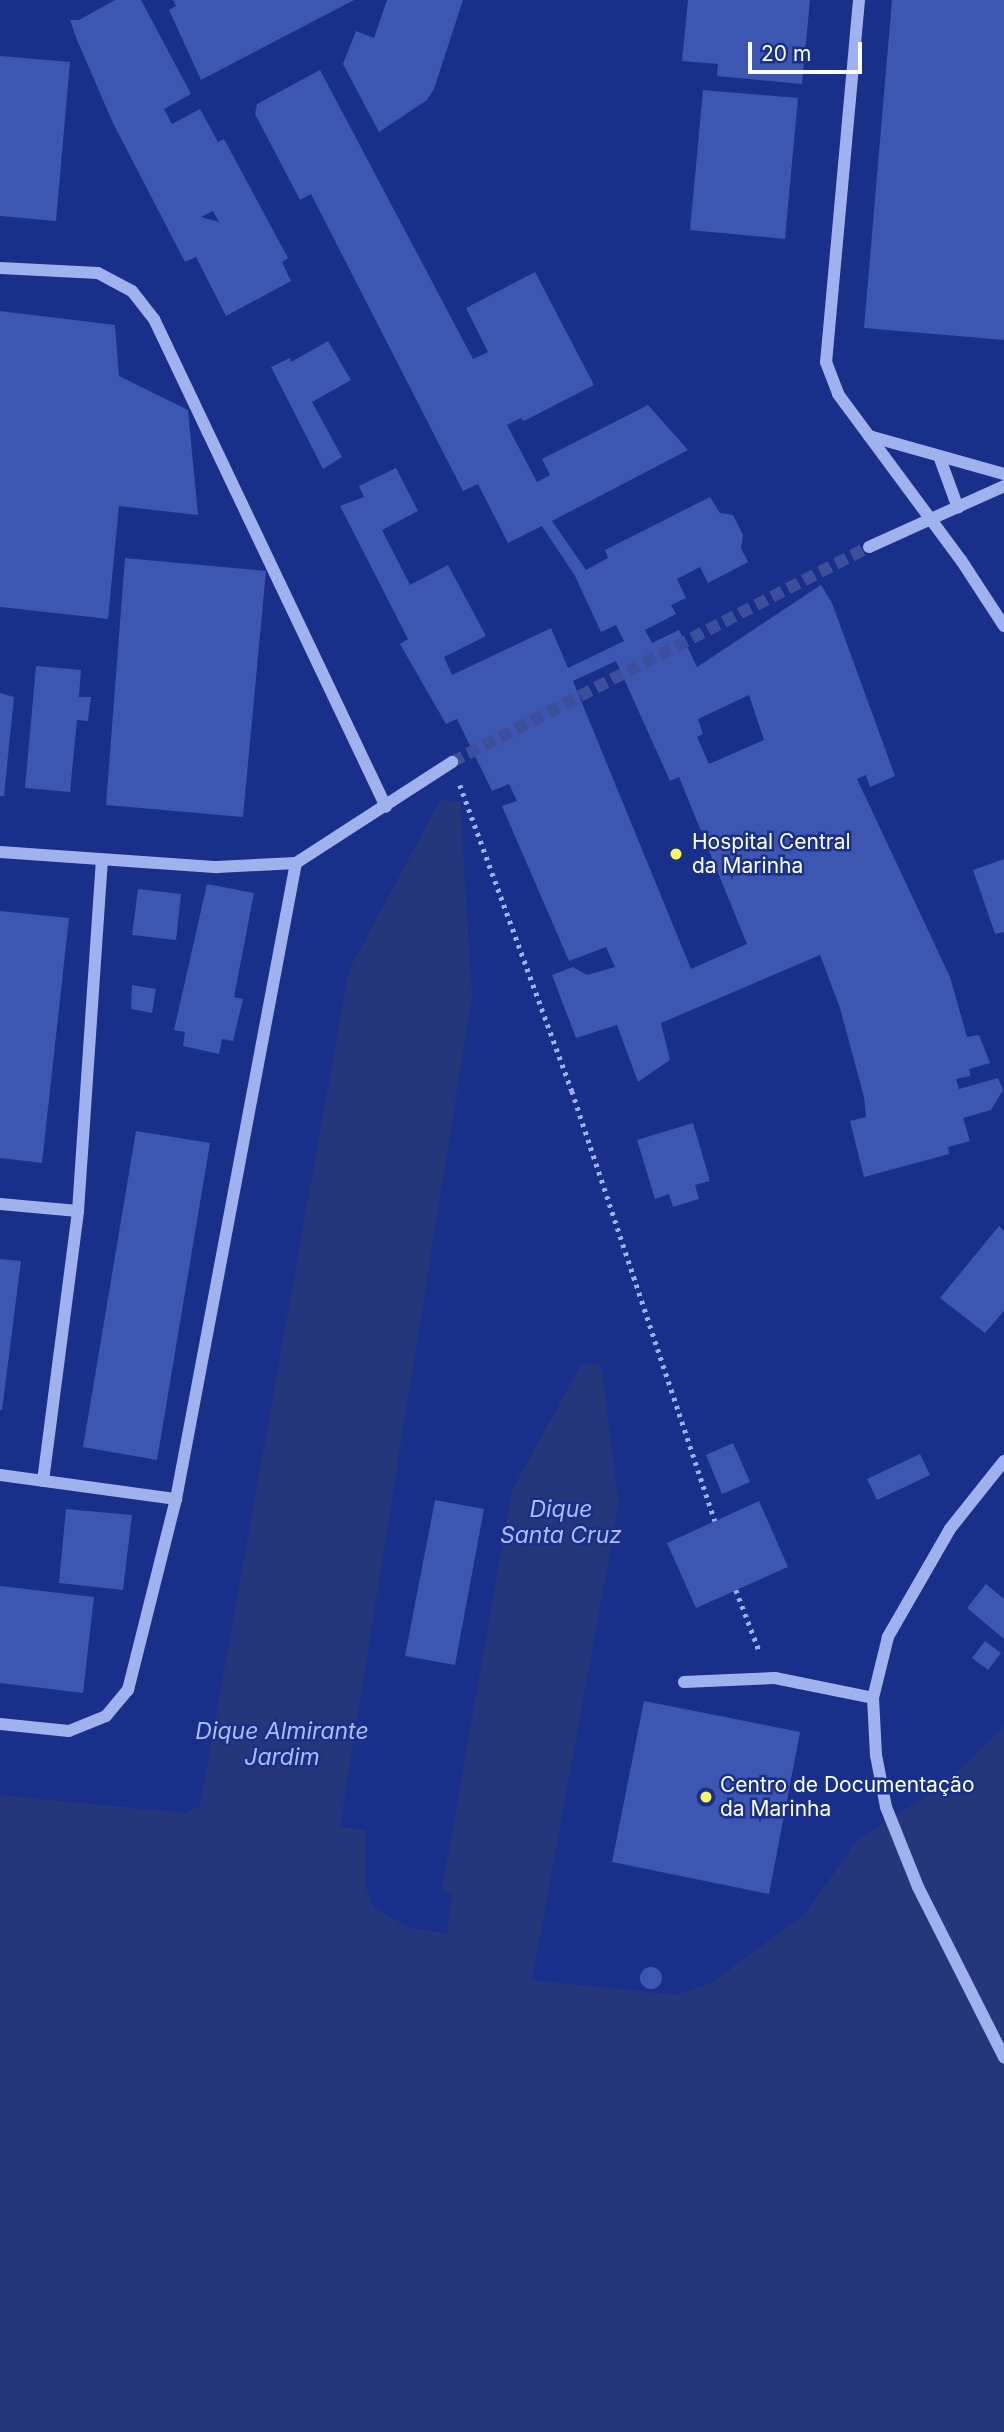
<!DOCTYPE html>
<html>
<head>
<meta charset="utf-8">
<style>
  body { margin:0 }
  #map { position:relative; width:1004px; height:2432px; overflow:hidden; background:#183089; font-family:Inter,sans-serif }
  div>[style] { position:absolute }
  .water>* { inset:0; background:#25377b }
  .building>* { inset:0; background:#3c56b1 }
  .round { border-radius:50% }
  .minor-tunnel>* { height:12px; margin-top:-6px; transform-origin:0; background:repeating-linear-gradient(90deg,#3b4f9b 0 12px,transparent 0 18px) }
  .path>* { height:4.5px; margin-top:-2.25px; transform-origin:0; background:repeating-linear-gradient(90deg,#a0b2ee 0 3.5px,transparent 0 8.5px) }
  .minor>* { height:12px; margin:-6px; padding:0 6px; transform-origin:6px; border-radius:6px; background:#a0b2ee }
  .dots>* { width:19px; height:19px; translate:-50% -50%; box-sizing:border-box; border:4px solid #183089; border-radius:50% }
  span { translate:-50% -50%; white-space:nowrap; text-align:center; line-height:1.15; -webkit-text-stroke:5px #183089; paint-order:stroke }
  .poi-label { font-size:21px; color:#fff }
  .left { translate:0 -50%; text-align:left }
  .water-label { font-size:23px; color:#acbdf5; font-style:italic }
  .scale { position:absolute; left:748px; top:42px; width:114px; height:32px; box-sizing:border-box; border:4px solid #fff; border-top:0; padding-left:9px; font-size:21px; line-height:24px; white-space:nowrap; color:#fff; -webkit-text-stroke:5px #183089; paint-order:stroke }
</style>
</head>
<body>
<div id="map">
  <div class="water">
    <div style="clip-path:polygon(441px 799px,460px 802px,472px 996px,340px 1826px,365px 1831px,365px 1885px,374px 1908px,408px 1927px,447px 1934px,452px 1895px,442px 1890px,512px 1490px,582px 1363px,601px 1365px,619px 1503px,532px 1980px,674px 1995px,711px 1983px,806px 1913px,856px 1841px,945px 1784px,1004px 1726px,1004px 2432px,0 2432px,0 1795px,184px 1813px,200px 1806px,349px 970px)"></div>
  </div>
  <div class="building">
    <div style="clip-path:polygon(evenodd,115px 0,141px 0,191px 94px,164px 109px,172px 124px,200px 109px,218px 142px,224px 139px,288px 258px,282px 262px,291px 281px,226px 316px,196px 257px,185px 262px,113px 123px,77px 40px,70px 20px,79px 20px,115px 0,213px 211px,219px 222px,201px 217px,213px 211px)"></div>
    <div style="clip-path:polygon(173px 0,354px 0,201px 80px,169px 10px,176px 6px)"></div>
    <div style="clip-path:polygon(387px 0,463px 0,434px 89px,427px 100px,379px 132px,343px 64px,356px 31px,374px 38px)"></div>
    <div style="clip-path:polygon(688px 0,810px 0,802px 84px,717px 76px,718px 64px,682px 61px)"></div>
    <div style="clip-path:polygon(892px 0,1004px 0,1004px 340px,864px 328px)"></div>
    <div style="clip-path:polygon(0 56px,70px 62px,56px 221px,0 216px)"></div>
    <div style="clip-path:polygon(evenodd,320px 70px,473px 359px,488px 352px,466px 308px,535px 272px,594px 385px,524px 421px,521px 418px,507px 425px,537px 482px,550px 475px,542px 459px,648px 405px,688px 450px,552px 521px,586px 570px,608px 558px,605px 550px,710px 497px,720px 513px,733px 515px,743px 535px,741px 548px,748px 562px,708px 583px,700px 567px,677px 579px,686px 598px,671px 605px,676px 614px,645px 630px,652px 643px,679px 630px,697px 667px,821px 585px,832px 603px,895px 776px,870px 787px,866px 775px,857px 779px,950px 977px,967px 1037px,979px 1035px,990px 1063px,969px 1069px,970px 1076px,956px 1079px,959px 1089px,998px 1078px,1003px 1090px,991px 1110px,963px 1118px,970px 1141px,948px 1147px,949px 1154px,864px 1177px,850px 1121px,866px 1117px,864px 1097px,840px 1008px,820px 955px,661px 1023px,670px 1060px,638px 1082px,617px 1025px,576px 1038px,552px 975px,573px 967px,587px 975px,615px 967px,606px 947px,569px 961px,502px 806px,517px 801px,509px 784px,492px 791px,457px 719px,446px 724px,400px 644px,408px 639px,340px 506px,364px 497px,359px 486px,396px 468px,418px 511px,382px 530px,410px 585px,448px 565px,486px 636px,444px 657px,452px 675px,551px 628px,568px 668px,624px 641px,616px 625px,601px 632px,575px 576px,542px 526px,508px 543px,478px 484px,463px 491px,311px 194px,300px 200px,255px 114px,257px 104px,320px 70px,616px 661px,670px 781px,679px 777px,747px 944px,691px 969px,573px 681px,616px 661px,320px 70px,749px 695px,764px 740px,709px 764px,697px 737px,703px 734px,698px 719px,749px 695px)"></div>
    <div style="clip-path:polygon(703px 90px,798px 98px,785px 239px,690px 230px)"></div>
    <div style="clip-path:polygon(0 311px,115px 325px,119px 376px,188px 410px,198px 515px,119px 506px,108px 619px,0 607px)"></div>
    <div style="clip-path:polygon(328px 341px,351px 380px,312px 402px,342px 457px,323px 469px,271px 367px,290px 358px,291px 362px)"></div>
    <div style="clip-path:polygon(125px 558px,266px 571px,243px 817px,106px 805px)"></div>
    <div style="clip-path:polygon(36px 666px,81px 670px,79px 697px,91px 697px,88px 721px,77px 720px,70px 792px,25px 788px)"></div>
    <div style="clip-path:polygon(0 693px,14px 697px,4px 796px,0 796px)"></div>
    <div style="clip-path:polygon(1004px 859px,1004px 932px,995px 934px,973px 870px)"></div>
    <div style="clip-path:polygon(207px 884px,254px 893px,234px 997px,243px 999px,233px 1041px,222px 1039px,219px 1054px,183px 1046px,185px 1032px,174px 1030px)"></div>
    <div style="clip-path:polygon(138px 889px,181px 894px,176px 940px,132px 935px)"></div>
    <div style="clip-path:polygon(0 911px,69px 918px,42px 1163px,0 1158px)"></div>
    <div style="clip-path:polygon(132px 985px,156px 989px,152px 1013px,131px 1009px)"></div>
    <div style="clip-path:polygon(693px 1123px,710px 1181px,695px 1185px,699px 1199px,673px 1207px,669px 1194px,655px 1199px,637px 1140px)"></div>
    <div style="clip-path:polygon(136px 1131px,210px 1143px,157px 1460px,83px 1447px)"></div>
    <div style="clip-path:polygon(999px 1226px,1004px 1231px,1004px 1311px,985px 1333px,940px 1298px)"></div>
    <div style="clip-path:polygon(0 1259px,21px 1261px,2px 1410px,0 1410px)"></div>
    <div style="clip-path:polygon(733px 1443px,750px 1482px,722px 1494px,706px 1455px)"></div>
    <div style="clip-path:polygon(920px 1454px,930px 1475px,877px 1500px,867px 1479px)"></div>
    <div style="clip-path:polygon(435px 1500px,484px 1509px,455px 1665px,405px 1656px)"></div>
    <div style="clip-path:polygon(759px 1501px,788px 1567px,696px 1608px,667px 1543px)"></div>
    <div style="clip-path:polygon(66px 1509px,132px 1515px,123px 1590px,59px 1583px)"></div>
    <div style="clip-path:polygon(986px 1584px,1004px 1599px,1004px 1639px,967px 1608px)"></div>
    <div style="clip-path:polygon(0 1586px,94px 1597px,83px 1693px,0 1683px)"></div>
    <div style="clip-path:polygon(985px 1641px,1001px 1653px,988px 1670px,972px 1658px)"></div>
    <div style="clip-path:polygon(644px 1701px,800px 1732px,769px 1894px,612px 1862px)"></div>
    <div class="round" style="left:640px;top:1967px;width:22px;height:22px"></div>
  </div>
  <div class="minor-tunnel">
    <div style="left:452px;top:762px;width:469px;rotate:-27.3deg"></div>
  </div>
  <div class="path">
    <div style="left:460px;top:785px;width:326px;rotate:69.9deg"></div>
    <div style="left:572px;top:1091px;width:453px;rotate:71.6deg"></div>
    <div style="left:736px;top:1590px;width:67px;rotate:69.1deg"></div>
  </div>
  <div class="minor">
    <div style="left:859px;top:0;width:364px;rotate:95.2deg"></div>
    <div style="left:826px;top:362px;width:34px;rotate:69deg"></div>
    <div style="left:838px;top:394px;width:207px;rotate:53.5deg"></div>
    <div style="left:961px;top:560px;width:79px;rotate:56.9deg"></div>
    <div style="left:0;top:268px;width:98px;rotate:2.9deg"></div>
    <div style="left:98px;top:273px;width:38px;rotate:28deg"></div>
    <div style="left:132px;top:291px;width:36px;rotate:52deg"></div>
    <div style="left:154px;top:319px;width:540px;rotate:64.57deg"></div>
    <div style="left:869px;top:436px;width:140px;rotate:15.7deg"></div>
    <div style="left:939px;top:456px;width:55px;rotate:69.9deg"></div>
    <div style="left:869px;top:547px;width:148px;rotate:-24.3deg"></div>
    <div style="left:0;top:852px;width:218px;rotate:4deg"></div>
    <div style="left:217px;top:867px;width:79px;rotate:-2.9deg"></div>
    <div style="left:296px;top:863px;width:186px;rotate:-32.9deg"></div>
    <div style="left:0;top:1204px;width:78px;rotate:5.1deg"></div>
    <div style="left:1004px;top:1461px;width:87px;rotate:128.5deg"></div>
    <div style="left:950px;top:1529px;width:125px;rotate:119.9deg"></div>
    <div style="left:888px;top:1637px;width:63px;rotate:103.8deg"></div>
    <div style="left:873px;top:1698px;width:57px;rotate:87deg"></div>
    <div style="left:876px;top:1755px;width:53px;rotate:79.1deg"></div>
    <div style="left:886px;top:1807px;width:86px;rotate:68.2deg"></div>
    <div style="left:918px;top:1887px;width:191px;rotate:63.2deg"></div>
    <div style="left:0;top:1475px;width:178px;rotate:7.8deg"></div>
    <div style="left:43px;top:1481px;width:272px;rotate:-82.6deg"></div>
    <div style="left:78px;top:1211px;width:350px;rotate:-86.1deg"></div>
    <div style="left:684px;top:1682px;width:91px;rotate:-2.5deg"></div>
    <div style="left:775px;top:1678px;width:100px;rotate:11.5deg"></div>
    <div style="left:0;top:1724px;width:69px;rotate:5.8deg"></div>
    <div style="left:69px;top:1731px;width:40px;rotate:-22deg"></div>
    <div style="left:106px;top:1716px;width:34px;rotate:-50deg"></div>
    <div style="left:128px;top:1690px;width:197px;rotate:-75.9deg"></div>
    <div style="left:176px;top:1499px;width:647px;rotate:-79.32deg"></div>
  </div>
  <div class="dots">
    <div style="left:676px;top:854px;background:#fff45d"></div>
    <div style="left:706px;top:1797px;background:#fff45d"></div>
  </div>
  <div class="poi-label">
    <span class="left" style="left:692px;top:854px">Hospital Central<br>da Marinha</span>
    <span class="left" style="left:720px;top:1797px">Centro de Documentação<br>da Marinha</span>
  </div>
  <div class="water-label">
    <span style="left:561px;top:1522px">Dique<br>Santa Cruz</span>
    <span style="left:282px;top:1744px">Dique Almirante<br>Jardim</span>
  </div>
  <div class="scale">20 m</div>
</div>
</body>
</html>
